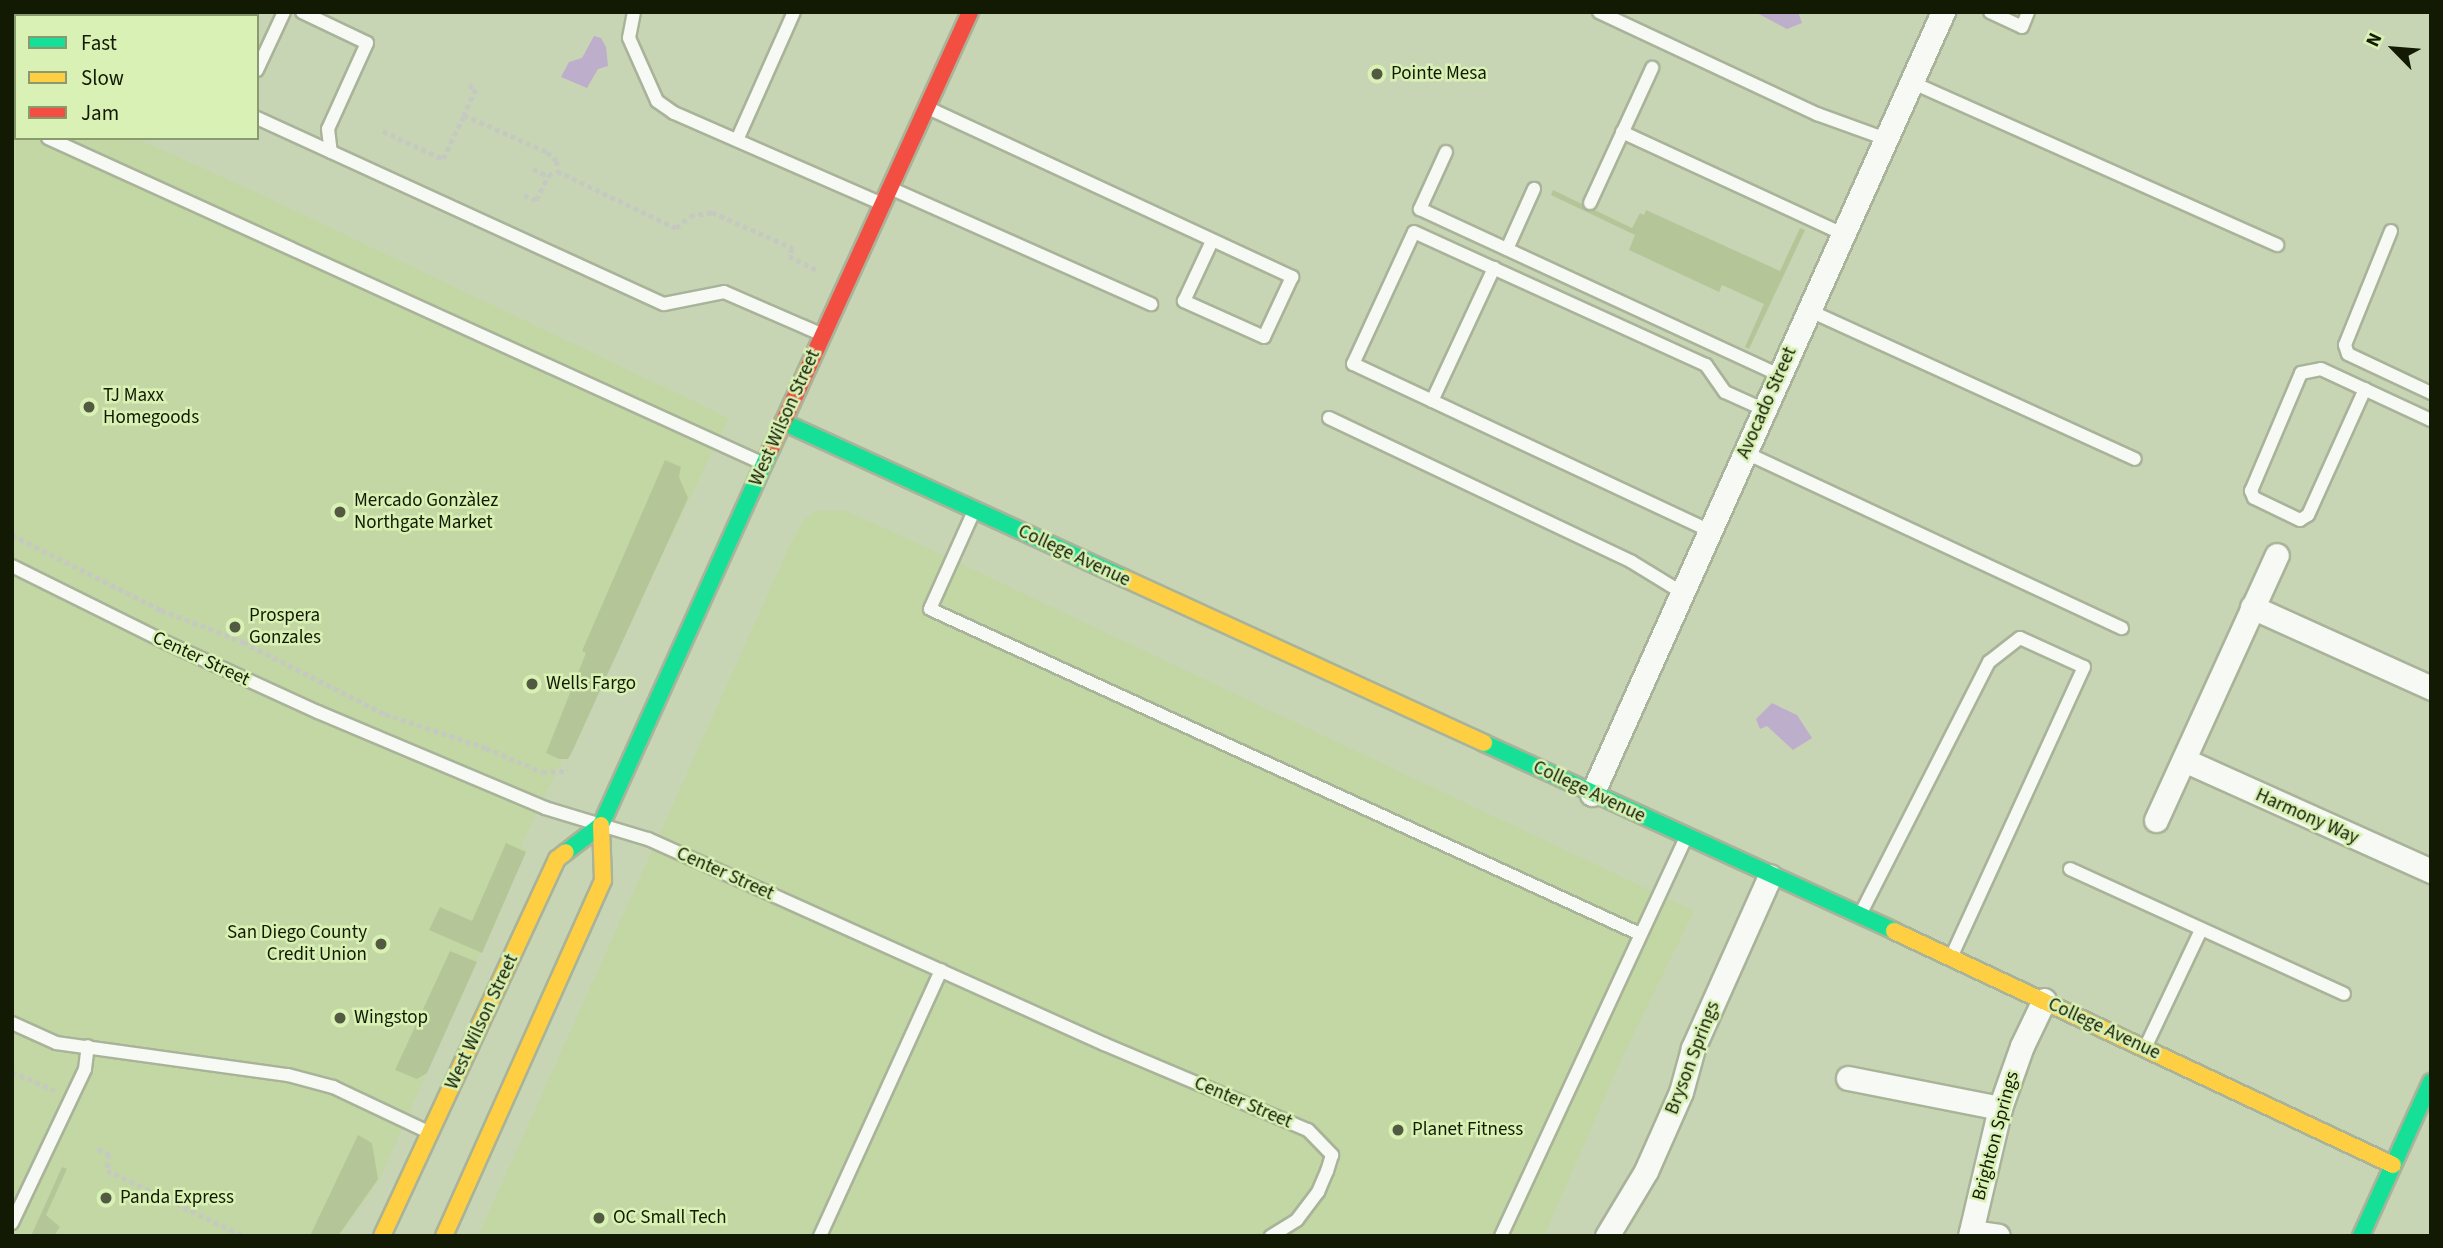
<!DOCTYPE html>
<html>
<head>
<meta charset="utf-8">
<style>
  body { margin:0 }
  #map { position:relative; width:2443px; height:1248px; overflow:hidden; background:#c8d5b4; font-family:"Source Sans 3",sans-serif }
  div>[style] { position:absolute }
  .built>* { inset:0; background:#c3d7a4 }
  .green>* { inset:0; background:#b4c698 }
  .water>* { inset:0; background:#bdaecc }
  .path>* { height:4.5px; margin-top:-2.25px; transform-origin:0; background:repeating-linear-gradient(90deg,#c5c9c0 0 5px,transparent 0 8.5px) }
  .roads { filter:drop-shadow(2px 0 #a9b399) drop-shadow(-2px 0 #a9b399) drop-shadow(0 2px #a9b399) drop-shadow(0 -2px #a9b399) }
  .lane>* { height:12px; margin:-6px; padding:0 6px; transform-origin:6px; border-radius:6px; background:#f7f9f4 }
  .street>* { height:23px; margin:-11.5px; padding:0 11.5px; transform-origin:11.5px; border-radius:11.5px; background:#f7f9f4 }
  .fast>* { height:16px; margin:-8px; padding:0 8px; transform-origin:8px; border-radius:8px; background:#16e098 }
  .slow>* { height:16px; margin:-8px; padding:0 8px; transform-origin:8px; border-radius:8px; background:#ffcf43 }
  .jam>* { height:16px; margin:-8px; padding:0 8px; transform-origin:8px; border-radius:8px; background:#f24e42 }
  .dots>* { width:19px; height:19px; translate:-50% -50%; box-sizing:border-box; border:4px solid #d9f1b4; border-radius:50% }
  span { translate:-50% -50%; white-space:nowrap; text-align:center; line-height:1.15; -webkit-text-stroke:5px #d9f1b4; paint-order:stroke }
  .poi-label { font-size:19px; color:#121a04 }
  .left { translate:0 -50%; text-align:left }
  .right { translate:-100% -50%; text-align:right }
  .street-label { font-size:19px; color:#121a04 }
  .frame { position:absolute; inset:0; border:14px solid #121a04; pointer-events:none }
  .legend { position:absolute; left:14px; top:14px; width:245px; height:126px; box-sizing:border-box; background:#d9f1b4; border:2px solid #899b6e; margin:0; padding:9px 12px; list-style:none; font-size:21px; color:#121a04 }
  .legend li { display:flex; align-items:center; gap:14px; height:35px }
  .legend b { width:35px; border:2px solid #899b6e }
  .north { position:absolute; left:2359px; top:14px; width:70px; height:70px; -webkit-text-stroke:5px #d9f1b4; paint-order:stroke; rotate:295deg; font-size:19px; font-weight:700; line-height:28px; text-align:center; color:#121a04 }
  .north::after { content:''; display:block; margin:auto; width:24px; height:32px; background:#121a04; clip-path:polygon(50% 0,100% 100%,50% 72%,0 100%) }
</style>
</head>
<body>
<div id="map">
  <div class="built">
    <div style="clip-path:polygon(12px 83px,16px 84px,16px 138px,136px 138px,260px 194px,729px 418px,521px 845px,527px 849px,379px 1180px,340px 1236px,12px 1236px)"></div>
    <div style="clip-path:polygon(816px 511px,846px 511px,917px 543px,1694px 911px,1623px 1056px,1544px 1236px,478px 1236px,790px 545px,804px 519px)"></div>
  </div>
  <div class="green">
    <div style="clip-path:polygon(1553px 190px,1632px 228px,1640px 213px,1644px 215px,1646px 210px,1780px 271px,1800px 228px,1805px 230px,1749px 349px,1745px 347px,1764px 304px,1722px 285px,1719px 292px,1629px 250px,1635px 235px,1551px 195px)"></div>
    <div style="clip-path:polygon(665px 460px,681px 467px,679px 477px,688px 498px,572px 752px,568px 759px,559px 759px,546px 753px,586px 653px,582px 651px)"></div>
    <div style="clip-path:polygon(506px 843px,526px 852px,482px 953px,429px 930px,440px 907px,472px 921px)"></div>
    <div style="clip-path:polygon(450px 951px,477px 962px,427px 1073px,417px 1079px,395px 1070px)"></div>
    <div style="clip-path:polygon(358px 1135px,372px 1143px,378px 1179px,338px 1236px,310px 1236px)"></div>
    <div style="clip-path:polygon(62px 1167px,67px 1169px,46px 1215px,60px 1227px,54px 1236px,31px 1236px)"></div>
  </div>
  <div class="water">
    <div style="clip-path:polygon(1755px 12px,1798px 12px,1802px 23px,1787px 29px)"></div>
    <div style="clip-path:polygon(594px 36px,601px 38px,606px 47px,608px 66px,598px 69px,587px 88px,561px 77px,569px 62px,582px 58px)"></div>
    <div style="clip-path:polygon(1772px 703px,1797px 715px,1812px 738px,1793px 750px,1767px 726px,1760px 729px,1756px 719px)"></div>
  </div>
  <div class="path">
    <div style="left:469px;top:85px;width:8px;rotate:30deg"></div>
    <div style="left:476px;top:89px;width:29px;rotate:115deg"></div>
    <div style="left:464px;top:115px;width:91px;rotate:24deg"></div>
    <div style="left:547px;top:152px;width:13px;rotate:42deg"></div>
    <div style="left:557px;top:161px;width:10px;rotate:90deg"></div>
    <div style="left:557px;top:171px;width:132px;rotate:25.6deg"></div>
    <div style="left:676px;top:228px;width:18px;rotate:-41deg"></div>
    <div style="left:690px;top:216px;width:22px;rotate:-10deg"></div>
    <div style="left:712px;top:212px;width:89px;rotate:24deg"></div>
    <div style="left:793px;top:248px;width:9px;rotate:117deg"></div>
    <div style="left:789px;top:256px;width:31px;rotate:27deg"></div>
    <div style="left:383px;top:131px;width:66px;rotate:25deg"></div>
    <div style="left:443px;top:159px;width:49px;rotate:-64.5deg"></div>
    <div style="left:533px;top:169px;width:17px;rotate:25deg"></div>
    <div style="left:548px;top:176px;width:10px;rotate:-29deg"></div>
    <div style="left:524px;top:195px;width:13px;rotate:23deg"></div>
    <div style="left:536px;top:200px;width:27px;rotate:-63deg"></div>
    <div style="left:12px;top:535px;width:167px;rotate:26.7deg"></div>
    <div style="left:161px;top:610px;width:88px;rotate:21.3deg"></div>
    <div style="left:243px;top:642px;width:159px;rotate:26.9deg"></div>
    <div style="left:385px;top:714px;width:107px;rotate:18.6deg"></div>
    <div style="left:486px;top:748px;width:61px;rotate:23.2deg"></div>
    <div style="left:542px;top:772px;width:26px;rotate:-2deg"></div>
    <div style="left:12px;top:1072px;width:46px;rotate:23.2deg"></div>
    <div style="left:98px;top:1149px;width:12px;rotate:24deg"></div>
    <div style="left:109px;top:1154px;width:16px;rotate:97deg"></div>
    <div style="left:107px;top:1170px;width:152px;rotate:25.7deg"></div>
  </div>
  <div class="roads">
    <div class="lane">
      <div style="left:302px;top:12px;width:72px;rotate:25.5deg"></div>
      <div style="left:367px;top:43px;width:94px;rotate:114.4deg"></div>
      <div style="left:328px;top:129px;width:23px;rotate:83deg"></div>
      <div style="left:634px;top:12px;width:26px;rotate:101deg"></div>
      <div style="left:629px;top:38px;width:69px;rotate:66deg"></div>
      <div style="left:657px;top:101px;width:21px;rotate:35deg"></div>
      <div style="left:674px;top:113px;width:227px;rotate:23.6deg"></div>
      <div style="left:1599px;top:12px;width:241px;rotate:25.1deg"></div>
      <div style="left:1817px;top:114px;width:73px;rotate:19.9deg"></div>
      <div style="left:1990px;top:12px;width:35px;rotate:25deg"></div>
      <div style="left:2022px;top:27px;width:16px;rotate:-68deg"></div>
      <div style="left:257px;top:70px;width:64px;rotate:-65deg"></div>
      <div style="left:1911px;top:82px;width:401px;rotate:24deg"></div>
      <div style="left:926px;top:107px;width:404px;rotate:24.9deg"></div>
      <div style="left:1292px;top:277px;width:66px;rotate:115deg"></div>
      <div style="left:1264px;top:337px;width:88px;rotate:-155.8deg"></div>
      <div style="left:1184px;top:301px;width:66px;rotate:-65deg"></div>
      <div style="left:257px;top:118px;width:447px;rotate:24.6deg"></div>
      <div style="left:664px;top:304px;width:61px;rotate:-11.3deg"></div>
      <div style="left:724px;top:292px;width:108px;rotate:23.5deg"></div>
      <div style="left:12px;top:122px;width:4px;rotate:27deg"></div>
      <div style="left:1622px;top:132px;width:243px;rotate:24.8deg"></div>
      <div style="left:48px;top:138px;width:787px;rotate:24.48deg"></div>
      <div style="left:737px;top:140px;width:140px;rotate:-66deg"></div>
      <div style="left:1446px;top:152px;width:63px;rotate:114.5deg"></div>
      <div style="left:1420px;top:209px;width:396px;rotate:24.8deg"></div>
      <div style="left:890px;top:188px;width:286px;rotate:24deg"></div>
      <div style="left:1590px;top:203px;width:149px;rotate:-65.3deg"></div>
      <div style="left:2391px;top:231px;width:123px;rotate:112deg"></div>
      <div style="left:2345px;top:345px;width:9px;rotate:72deg"></div>
      <div style="left:2348px;top:354px;width:92px;rotate:25.2deg"></div>
      <div style="left:1507px;top:249px;width:66px;rotate:-65.8deg"></div>
      <div style="left:1808px;top:310px;width:359px;rotate:24.5deg"></div>
      <div style="left:2365px;top:389px;width:138px;rotate:114.3deg"></div>
      <div style="left:2308px;top:515px;width:9px;rotate:148deg"></div>
      <div style="left:2300px;top:520px;width:51px;rotate:-154.4deg"></div>
      <div style="left:2254px;top:498px;width:8px;rotate:-113deg"></div>
      <div style="left:2251px;top:491px;width:128px;rotate:-67deg"></div>
      <div style="left:2301px;top:373px;width:20px;rotate:-11deg"></div>
      <div style="left:2321px;top:369px;width:121px;rotate:24.9deg"></div>
      <div style="left:1432px;top:401px;width:147px;rotate:-65deg"></div>
      <div style="left:1329px;top:418px;width:335px;rotate:25.4deg"></div>
      <div style="left:1632px;top:562px;width:57px;rotate:31.5deg"></div>
      <div style="left:1744px;top:452px;width:417px;rotate:25deg"></div>
      <div style="left:974px;top:511px;width:107px;rotate:114.2deg"></div>
      <div style="left:930px;top:609px;width:781px;rotate:24.6deg"></div>
      <div style="left:1708px;top:530px;width:392px;rotate:-154.9deg"></div>
      <div style="left:1353px;top:364px;width:145px;rotate:-65.2deg"></div>
      <div style="left:1414px;top:232px;width:321px;rotate:24.5deg"></div>
      <div style="left:1706px;top:365px;width:33px;rotate:55deg"></div>
      <div style="left:1725px;top:392px;width:42px;rotate:24.1deg"></div>
      <div style="left:12px;top:566px;width:173px;rotate:26.4deg"></div>
      <div style="left:167px;top:643px;width:166px;rotate:24.6deg"></div>
      <div style="left:318px;top:712px;width:246px;rotate:22.9deg"></div>
      <div style="left:545px;top:808px;width:108px;rotate:16.8deg"></div>
      <div style="left:648px;top:839px;width:500px;rotate:24.2deg"></div>
      <div style="left:1104px;top:1044px;width:221px;rotate:22.9deg"></div>
      <div style="left:1308px;top:1130px;width:35px;rotate:46deg"></div>
      <div style="left:1332px;top:1155px;width:17px;rotate:107deg"></div>
      <div style="left:1327px;top:1171px;width:23px;rotate:113deg"></div>
      <div style="left:1318px;top:1192px;width:35px;rotate:127deg"></div>
      <div style="left:1297px;top:1220px;width:31px;rotate:148deg"></div>
      <div style="left:2070px;top:869px;width:301px;rotate:24.5deg"></div>
      <div style="left:1860px;top:915px;width:284px;rotate:-63deg"></div>
      <div style="left:1989px;top:662px;width:39px;rotate:-38deg"></div>
      <div style="left:2020px;top:638px;width:70px;rotate:24.4deg"></div>
      <div style="left:2084px;top:667px;width:319px;rotate:114.6deg"></div>
      <div style="left:12px;top:1023px;width:48px;rotate:24.4deg"></div>
      <div style="left:56px;top:1043px;width:234px;rotate:7.9deg"></div>
      <div style="left:288px;top:1075px;width:47px;rotate:14.9deg"></div>
      <div style="left:333px;top:1087px;width:105px;rotate:25.3deg"></div>
      <div style="left:2145px;top:1048px;width:131px;rotate:-64.6deg"></div>
      <div style="left:12px;top:1223px;width:170px;rotate:-64.6deg"></div>
      <div style="left:85px;top:1069px;width:23px;rotate:-83deg"></div>
      <div style="left:820px;top:1236px;width:292px;rotate:-65.5deg"></div>
      <div style="left:1501px;top:1236px;width:440px;rotate:-65.1deg"></div>
    </div>
    <div class="street">
      <div style="left:2252px;top:607px;width:196px;rotate:24.3deg"></div>
      <div style="left:2184px;top:760px;width:271px;rotate:24.2deg"></div>
      <div style="left:1592px;top:794px;width:857px;rotate:-65.83deg"></div>
      <div style="left:2156px;top:820px;width:291px;rotate:-65.5deg"></div>
      <div style="left:1848px;top:1078px;width:155px;rotate:11.2deg"></div>
      <div style="left:1971px;top:1232px;width:27px;rotate:8deg"></div>
      <div style="left:1607px;top:1236px;width:76px;rotate:-59deg"></div>
      <div style="left:1646px;top:1171px;width:86px;rotate:-66.1deg"></div>
      <div style="left:1681px;top:1092px;width:46px;rotate:-74.7deg"></div>
      <div style="left:1693px;top:1048px;width:188px;rotate:-65.9deg"></div>
      <div style="left:1970px;top:1236px;width:131px;rotate:-76.8deg"></div>
      <div style="left:2000px;top:1108px;width:66px;rotate:-70.5deg"></div>
      <div style="left:2022px;top:1046px;width:51px;rotate:-64.4deg"></div>
    </div>
    <div class="fast">
      <div style="left:783px;top:422px;width:375px;rotate:24.6deg"></div>
      <div style="left:1484px;top:743px;width:451px;rotate:24.6deg"></div>
      <div style="left:566px;top:852px;width:44px;rotate:-37.6deg"></div>
      <div style="left:601px;top:825px;width:413px;rotate:-65.7deg"></div>
      <div style="left:2361px;top:1236px;width:169px;rotate:-65.6deg"></div>
    </div>
    <div class="slow">
      <div style="left:1124px;top:578px;width:396px;rotate:24.6deg"></div>
      <div style="left:1894px;top:931px;width:551px;rotate:25.12deg"></div>
      <div style="left:382px;top:1236px;width:416px;rotate:-65.1deg"></div>
      <div style="left:557px;top:859px;width:11px;rotate:-38deg"></div>
      <div style="left:444px;top:1236px;width:390px;rotate:-65.9deg"></div>
      <div style="left:603px;top:880px;width:55px;rotate:-92.1deg"></div>
    </div>
    <div class="jam">
      <div style="left:771px;top:449px;width:480px;rotate:-65.5deg"></div>
    </div>
  </div>
  <div class="dots">
    <div style="left:1377px;top:74px;background:#525b42"></div>
    <div style="left:89px;top:407px;background:#525b42"></div>
    <div style="left:340px;top:512px;background:#525b42"></div>
    <div style="left:235px;top:627px;background:#525b42"></div>
    <div style="left:532px;top:684px;background:#525b42"></div>
    <div style="left:381px;top:944px;background:#525b42"></div>
    <div style="left:340px;top:1018px;background:#525b42"></div>
    <div style="left:1398px;top:1130px;background:#525b42"></div>
    <div style="left:106px;top:1198px;background:#525b42"></div>
    <div style="left:599px;top:1218px;background:#525b42"></div>
  </div>
  <div class="poi-label">
    <span class="left" style="left:1391px;top:74px">Pointe Mesa</span>
    <span class="left" style="left:103px;top:407px">TJ Maxx<br>Homegoods</span>
    <span class="left" style="left:354px;top:512px">Mercado Gonzàlez<br>Northgate Market</span>
    <span class="left" style="left:249px;top:627px">Prospera<br>Gonzales</span>
    <span class="left" style="left:546px;top:684px">Wells Fargo</span>
    <span class="right" style="left:367px;top:944px">San Diego County<br>Credit Union</span>
    <span class="left" style="left:354px;top:1018px">Wingstop</span>
    <span class="left" style="left:1412px;top:1130px">Planet Fitness</span>
    <span class="left" style="left:120px;top:1198px">Panda Express</span>
    <span class="left" style="left:613px;top:1218px">OC Small Tech</span>
  </div>
  <div class="street-label">
    <span style="left:1767px;top:403px;rotate:-66deg">Avocado Street</span>
    <span style="left:785px;top:418px;rotate:-66deg">West Wilson Street</span>
    <span style="left:1074px;top:556px;rotate:25deg">College Avenue</span>
    <span style="left:201px;top:659px;rotate:25deg">Center Street</span>
    <span style="left:1589px;top:792px;rotate:25deg">College Avenue</span>
    <span style="left:2307px;top:817px;rotate:24deg">Harmony Way</span>
    <span style="left:725px;top:874px;rotate:24deg">Center Street</span>
    <span style="left:482px;top:1022px;rotate:-65deg">West Wilson Street</span>
    <span style="left:2104px;top:1029px;rotate:25deg">College Avenue</span>
    <span style="left:1693px;top:1058px;rotate:-69deg">Bryson Springs</span>
    <span style="left:1243px;top:1103px;rotate:23deg">Center Street</span>
    <span style="left:1996px;top:1136px;rotate:-75deg">Brighton Springs</span>
  </div>
  <div class="frame"></div>
  <ul class="legend">
  <li><b style="height:9px;background:#16e098"></b>Fast</li>
  <li><b style="height:9px;background:#ffcf43"></b>Slow</li>
  <li><b style="height:9px;background:#f24e42"></b>Jam</li>
  </ul>
  <div class="north">N</div>
</div>
</body>
</html>
